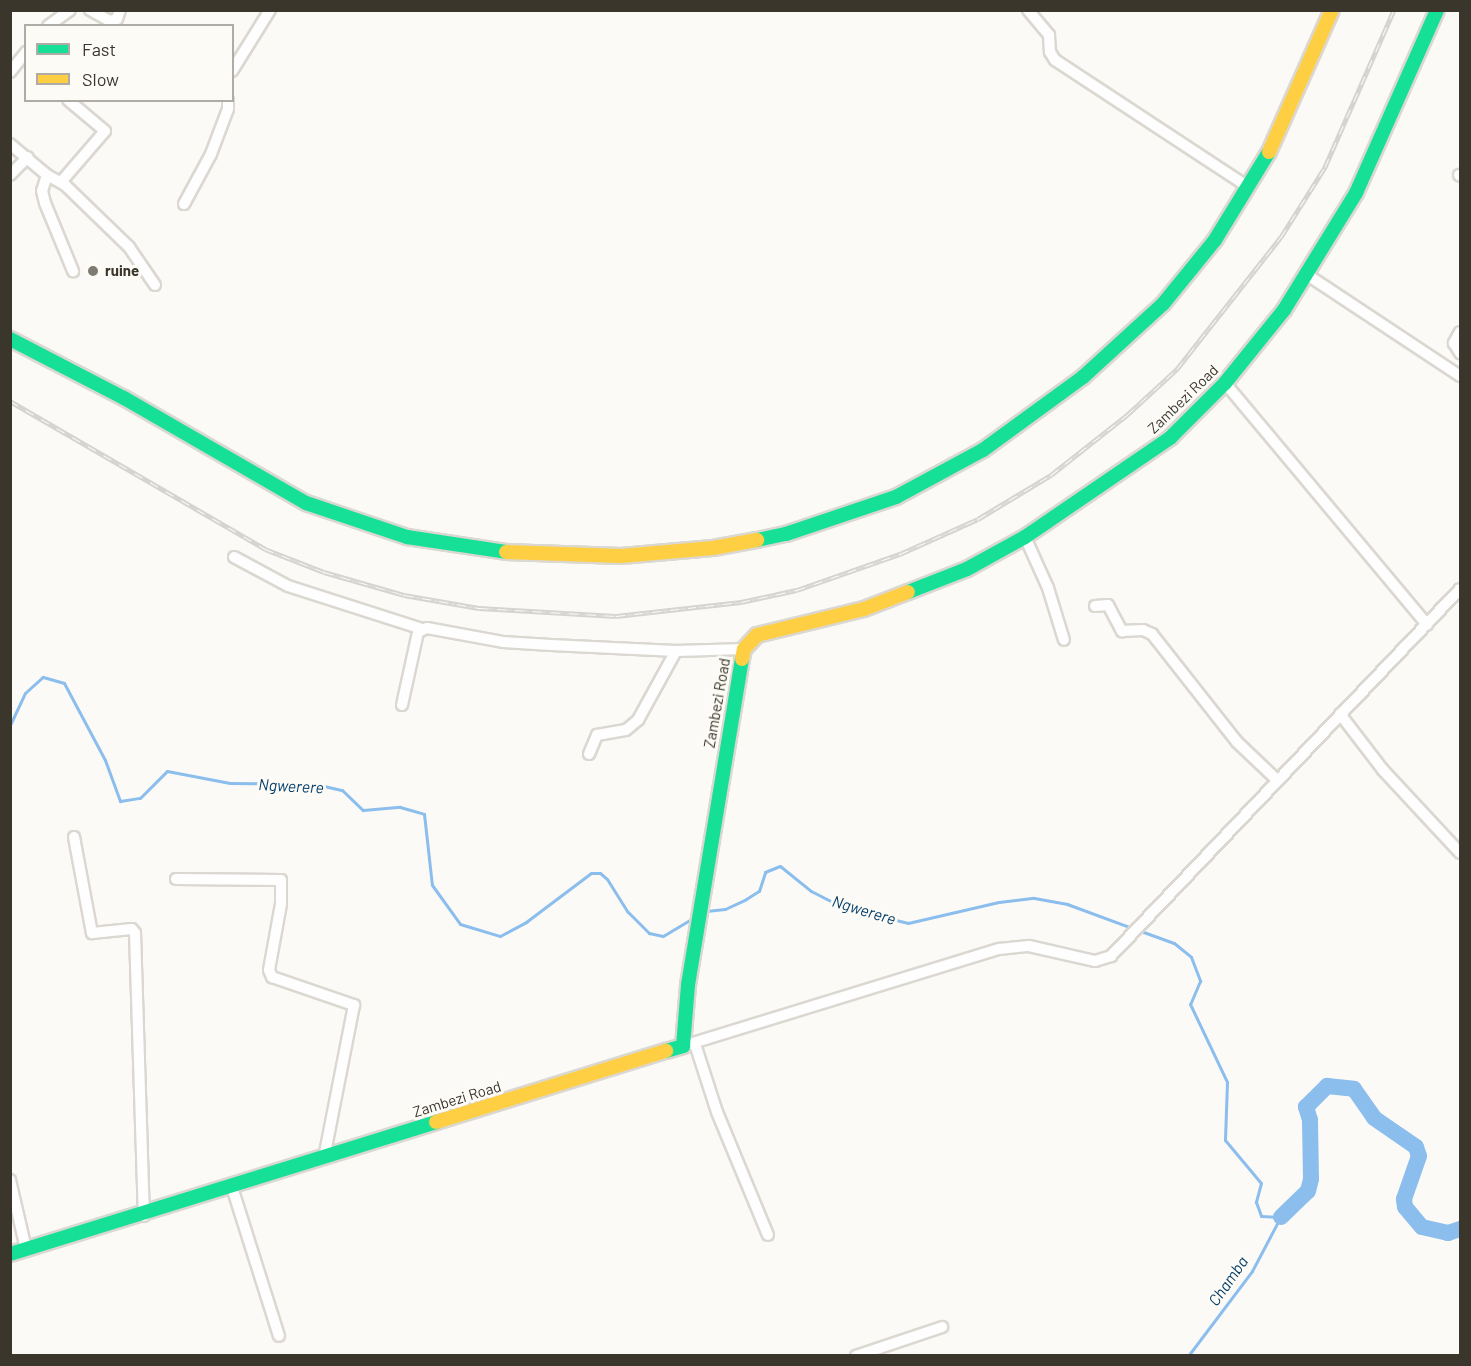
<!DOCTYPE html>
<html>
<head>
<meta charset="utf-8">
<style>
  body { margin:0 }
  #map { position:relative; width:1471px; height:1366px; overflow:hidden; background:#fcfaf7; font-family:Barlow,sans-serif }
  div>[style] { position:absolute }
  .stream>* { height:3px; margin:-1.5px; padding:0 1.5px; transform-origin:1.5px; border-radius:1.5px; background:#8bbeed }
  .river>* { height:16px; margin:-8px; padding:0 8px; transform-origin:8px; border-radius:8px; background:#8bbeed }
  .roads { filter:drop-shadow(2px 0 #dbd7d1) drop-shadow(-2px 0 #dbd7d1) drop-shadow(0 2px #dbd7d1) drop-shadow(0 -2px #dbd7d1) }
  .street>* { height:10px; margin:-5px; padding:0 5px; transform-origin:5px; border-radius:5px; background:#fffefe }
  .fast>* { height:14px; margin:-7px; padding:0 7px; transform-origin:7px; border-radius:7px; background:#16e098 }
  .slow>* { height:14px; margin:-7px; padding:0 7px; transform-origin:7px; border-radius:7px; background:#ffcf43 }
  .rail>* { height:5px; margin-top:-2.5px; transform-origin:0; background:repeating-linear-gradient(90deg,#fdfbf6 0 9px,#d5d4d2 0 18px); box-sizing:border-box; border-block:2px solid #d5d4d2 }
  .dots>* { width:16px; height:16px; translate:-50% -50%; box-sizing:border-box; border:3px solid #fdfbf6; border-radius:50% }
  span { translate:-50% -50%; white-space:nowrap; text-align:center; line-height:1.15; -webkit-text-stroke:6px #fdfbf6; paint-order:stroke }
  .poi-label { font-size:15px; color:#3a362c; font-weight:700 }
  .left { translate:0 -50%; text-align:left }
  .street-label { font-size:15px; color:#3a362c }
  .water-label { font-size:16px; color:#06406c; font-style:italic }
  .frame { position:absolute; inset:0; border:12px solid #3a362c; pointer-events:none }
  .legend { position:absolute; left:24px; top:24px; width:210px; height:78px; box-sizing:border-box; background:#fdfbf6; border:2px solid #afaca5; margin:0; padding:8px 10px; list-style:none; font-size:18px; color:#3a362c }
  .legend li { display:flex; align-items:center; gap:12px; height:30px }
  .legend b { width:30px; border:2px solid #afaca5 }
</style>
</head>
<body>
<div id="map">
  <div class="stream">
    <div style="left:10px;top:725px;width:35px;rotate:-65deg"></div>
    <div style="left:25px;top:693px;width:24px;rotate:-42deg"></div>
    <div style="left:43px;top:677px;width:22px;rotate:16deg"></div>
    <div style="left:64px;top:683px;width:87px;rotate:62deg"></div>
    <div style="left:105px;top:760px;width:44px;rotate:69.9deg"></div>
    <div style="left:120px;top:801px;width:20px;rotate:-9deg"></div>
    <div style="left:140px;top:798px;width:38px;rotate:-45deg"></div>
    <div style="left:167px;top:771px;width:64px;rotate:10.8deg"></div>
    <div style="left:230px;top:783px;width:85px;rotate:0.7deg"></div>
    <div style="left:315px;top:784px;width:28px;rotate:13deg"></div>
    <div style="left:342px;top:790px;width:29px;rotate:44deg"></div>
    <div style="left:363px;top:810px;width:37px;rotate:-5deg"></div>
    <div style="left:400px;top:807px;width:25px;rotate:16deg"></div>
    <div style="left:424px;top:814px;width:71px;rotate:83.6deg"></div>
    <div style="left:432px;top:885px;width:48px;rotate:54.3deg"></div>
    <div style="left:460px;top:924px;width:42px;rotate:16.7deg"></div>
    <div style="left:500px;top:936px;width:30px;rotate:-28deg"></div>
    <div style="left:526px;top:922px;width:81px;rotate:-37deg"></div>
    <div style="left:591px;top:873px;width:9px"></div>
    <div style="left:600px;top:873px;width:9px;rotate:41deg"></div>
    <div style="left:607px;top:879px;width:39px;rotate:58deg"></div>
    <div style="left:628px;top:912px;width:30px;rotate:45deg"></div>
    <div style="left:649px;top:933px;width:14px;rotate:12deg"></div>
    <div style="left:663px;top:936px;width:37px;rotate:-31deg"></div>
    <div style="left:706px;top:911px;width:19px;rotate:-6deg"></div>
    <div style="left:725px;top:909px;width:23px;rotate:-25deg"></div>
    <div style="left:746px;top:899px;width:15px;rotate:-32deg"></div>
    <div style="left:759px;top:891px;width:20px;rotate:-72deg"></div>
    <div style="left:765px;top:872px;width:16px;rotate:-22deg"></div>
    <div style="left:780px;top:866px;width:40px;rotate:39deg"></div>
    <div style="left:811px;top:891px;width:36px;rotate:27deg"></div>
    <div style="left:843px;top:907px;width:67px;rotate:13.8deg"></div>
    <div style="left:908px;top:923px;width:93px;rotate:-13deg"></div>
    <div style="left:999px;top:902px;width:35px;rotate:-7deg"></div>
    <div style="left:1034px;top:898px;width:34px;rotate:10deg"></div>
    <div style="left:1067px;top:904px;width:69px;rotate:20.3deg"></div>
    <div style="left:1138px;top:930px;width:38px;rotate:20deg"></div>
    <div style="left:1174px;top:943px;width:22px;rotate:39deg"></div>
    <div style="left:1191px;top:957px;width:26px;rotate:69deg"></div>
    <div style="left:1200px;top:981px;width:25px;rotate:113deg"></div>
    <div style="left:1190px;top:1004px;width:86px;rotate:64.6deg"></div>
    <div style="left:1227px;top:1082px;width:58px;rotate:92deg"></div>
    <div style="left:1225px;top:1140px;width:56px;rotate:50.1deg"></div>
    <div style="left:1261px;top:1183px;width:20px;rotate:105deg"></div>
    <div style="left:1256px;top:1202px;width:15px;rotate:70deg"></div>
    <div style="left:1261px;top:1216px;width:20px;rotate:3deg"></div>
    <div style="left:1188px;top:1356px;width:106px;rotate:-53deg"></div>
    <div style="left:1252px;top:1271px;width:60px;rotate:-62.2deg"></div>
  </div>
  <div class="river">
    <div style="left:1281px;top:1217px;width:37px;rotate:-44deg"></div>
    <div style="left:1308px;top:1191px;width:12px;rotate:-76deg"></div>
    <div style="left:1311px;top:1179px;width:59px;rotate:-91deg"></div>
    <div style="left:1310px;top:1120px;width:14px;rotate:-107deg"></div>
    <div style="left:1306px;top:1107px;width:30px;rotate:-45deg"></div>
    <div style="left:1327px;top:1086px;width:27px;rotate:6deg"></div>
    <div style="left:1354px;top:1089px;width:35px;rotate:55deg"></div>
    <div style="left:1374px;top:1118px;width:51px;rotate:34.6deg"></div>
    <div style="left:1416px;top:1147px;width:9px;rotate:72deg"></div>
    <div style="left:1419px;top:1156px;width:46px;rotate:109.2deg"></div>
    <div style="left:1404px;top:1199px;width:8px;rotate:83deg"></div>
    <div style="left:1405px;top:1207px;width:26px;rotate:50deg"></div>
    <div style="left:1422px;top:1227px;width:27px;rotate:13deg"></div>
    <div style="left:1448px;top:1233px;width:13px;rotate:-18deg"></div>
  </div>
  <div class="roads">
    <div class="street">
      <div style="left:90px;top:10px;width:23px;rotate:29deg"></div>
      <div style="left:110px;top:21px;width:7px;rotate:-16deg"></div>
      <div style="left:117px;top:19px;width:9px;rotate:-72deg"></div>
      <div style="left:1028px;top:10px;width:33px;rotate:50deg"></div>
      <div style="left:1049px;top:35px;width:17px;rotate:87deg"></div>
      <div style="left:1050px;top:52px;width:9px;rotate:58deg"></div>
      <div style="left:1055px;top:60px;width:231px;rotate:33.3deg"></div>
      <div style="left:48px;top:26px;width:27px;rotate:-36deg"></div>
      <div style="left:232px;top:71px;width:72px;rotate:-58.1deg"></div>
      <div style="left:10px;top:72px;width:26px;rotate:-51deg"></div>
      <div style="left:10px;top:144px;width:48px;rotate:40deg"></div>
      <div style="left:47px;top:175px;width:21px;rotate:29deg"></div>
      <div style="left:65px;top:185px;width:89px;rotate:44.1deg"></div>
      <div style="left:129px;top:247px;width:46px;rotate:55.6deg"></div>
      <div style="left:10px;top:175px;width:25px;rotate:-45deg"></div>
      <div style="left:47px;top:175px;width:17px;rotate:107deg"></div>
      <div style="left:42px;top:191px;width:12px;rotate:76deg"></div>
      <div style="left:45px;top:203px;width:74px;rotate:67.6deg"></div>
      <div style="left:1459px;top:175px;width:1px;rotate:45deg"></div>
      <div style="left:61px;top:182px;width:67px;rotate:-49.2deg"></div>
      <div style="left:105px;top:131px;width:48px;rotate:-140deg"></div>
      <div style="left:184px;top:204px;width:57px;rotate:-61.6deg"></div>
      <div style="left:211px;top:154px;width:48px;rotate:-69.3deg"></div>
      <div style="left:228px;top:109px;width:9px;rotate:-90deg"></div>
      <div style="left:1306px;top:274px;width:185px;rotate:33.5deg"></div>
      <div style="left:1460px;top:332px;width:13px;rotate:119deg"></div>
      <div style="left:1454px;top:343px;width:12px;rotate:59deg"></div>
      <div style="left:1225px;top:383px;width:315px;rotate:50.1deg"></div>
      <div style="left:1025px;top:537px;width:56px;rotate:65.7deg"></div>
      <div style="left:1048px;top:588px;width:54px;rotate:72.9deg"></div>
      <div style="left:234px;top:557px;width:61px;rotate:28.2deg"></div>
      <div style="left:288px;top:586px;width:141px;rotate:17.8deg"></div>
      <div style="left:1095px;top:606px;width:13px;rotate:-4deg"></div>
      <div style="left:1108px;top:605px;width:30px;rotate:62deg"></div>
      <div style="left:1122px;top:631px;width:21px;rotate:-3deg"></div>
      <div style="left:1143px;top:630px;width:10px;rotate:24deg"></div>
      <div style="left:1152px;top:634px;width:137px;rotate:51.8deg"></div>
      <div style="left:1237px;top:742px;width:55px;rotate:43.5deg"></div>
      <div style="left:402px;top:705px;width:75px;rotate:-77.6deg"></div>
      <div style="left:418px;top:632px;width:10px;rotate:-24deg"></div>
      <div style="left:427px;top:628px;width:77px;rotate:10.4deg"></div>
      <div style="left:503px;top:642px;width:48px;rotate:3.6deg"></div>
      <div style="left:551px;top:645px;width:125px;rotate:2.7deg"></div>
      <div style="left:676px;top:651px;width:68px;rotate:-1.7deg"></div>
      <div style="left:1340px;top:714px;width:71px;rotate:52.5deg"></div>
      <div style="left:1383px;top:770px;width:113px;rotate:47.1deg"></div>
      <div style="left:589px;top:754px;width:21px;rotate:-67deg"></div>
      <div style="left:597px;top:735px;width:29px;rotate:-10deg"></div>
      <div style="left:626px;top:730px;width:16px;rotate:-40deg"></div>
      <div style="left:638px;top:720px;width:79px;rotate:-61.2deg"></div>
      <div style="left:74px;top:837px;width:98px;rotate:79.4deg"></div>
      <div style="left:92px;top:933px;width:40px;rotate:-5.7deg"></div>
      <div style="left:132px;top:929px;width:5px;rotate:53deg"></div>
      <div style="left:135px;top:933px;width:283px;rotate:88.2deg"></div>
      <div style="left:176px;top:879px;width:105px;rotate:0.5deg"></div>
      <div style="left:281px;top:880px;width:24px;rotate:90deg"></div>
      <div style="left:281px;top:904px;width:67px;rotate:100.3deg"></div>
      <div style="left:269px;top:970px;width:8px;rotate:67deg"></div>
      <div style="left:272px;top:977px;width:87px;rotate:18.9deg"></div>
      <div style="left:354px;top:1005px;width:156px;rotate:101.1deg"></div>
      <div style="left:695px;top:1044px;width:71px;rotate:72.1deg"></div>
      <div style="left:717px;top:1112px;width:133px;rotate:67.5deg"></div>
      <div style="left:683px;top:1046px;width:331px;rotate:-17.1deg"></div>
      <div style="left:999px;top:949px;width:30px;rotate:-6deg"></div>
      <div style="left:1029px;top:946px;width:68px;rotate:12.8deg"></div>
      <div style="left:1095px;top:961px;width:17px;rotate:-17deg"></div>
      <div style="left:1111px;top:956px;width:506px;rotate:-46.44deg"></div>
      <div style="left:10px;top:1180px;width:71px;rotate:76.9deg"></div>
      <div style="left:232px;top:1187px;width:156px;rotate:72.5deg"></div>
      <div style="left:856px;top:1356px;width:91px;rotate:-18.6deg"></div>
    </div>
    <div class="fast">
      <div style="left:10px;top:339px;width:128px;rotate:27.4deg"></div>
      <div style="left:124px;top:398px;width:210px;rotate:30deg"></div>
      <div style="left:306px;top:503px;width:107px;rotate:18.6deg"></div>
      <div style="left:407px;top:537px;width:100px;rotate:8.6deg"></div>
      <div style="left:757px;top:540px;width:30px;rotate:-12deg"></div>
      <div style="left:786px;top:534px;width:116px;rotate:-18.6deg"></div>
      <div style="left:896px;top:497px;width:99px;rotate:-28.4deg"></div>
      <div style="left:983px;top:450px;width:124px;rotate:-36.1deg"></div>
      <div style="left:1083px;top:377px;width:108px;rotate:-42.4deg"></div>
      <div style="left:1163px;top:304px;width:82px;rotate:-50.9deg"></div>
      <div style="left:1215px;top:240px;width:103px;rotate:-58.5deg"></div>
      <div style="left:908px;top:592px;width:63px;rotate:-21.3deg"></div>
      <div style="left:967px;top:569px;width:66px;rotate:-28.9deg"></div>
      <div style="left:1025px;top:537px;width:176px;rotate:-34.3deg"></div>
      <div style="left:1170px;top:438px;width:78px;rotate:-45deg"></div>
      <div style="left:1225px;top:383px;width:94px;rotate:-51.1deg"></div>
      <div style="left:1284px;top:310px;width:137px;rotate:-58.4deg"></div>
      <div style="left:1356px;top:193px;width:200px;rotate:-66.1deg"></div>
      <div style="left:666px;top:1051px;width:18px;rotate:-16deg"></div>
      <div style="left:683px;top:1046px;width:61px;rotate:-85.3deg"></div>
      <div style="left:688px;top:985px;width:330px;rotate:-80.6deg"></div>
      <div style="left:10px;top:1254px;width:446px;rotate:-17.2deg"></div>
    </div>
    <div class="slow">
      <div style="left:1269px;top:152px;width:155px;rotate:-66.1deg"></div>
      <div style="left:506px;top:552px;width:115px;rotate:2deg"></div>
      <div style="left:621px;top:556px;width:92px;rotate:-5deg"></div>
      <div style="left:713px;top:548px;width:45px;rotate:-10.3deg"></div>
      <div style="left:742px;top:659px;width:10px;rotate:-79deg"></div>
      <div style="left:744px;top:649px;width:19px;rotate:-47deg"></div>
      <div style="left:757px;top:635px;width:110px;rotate:-13.7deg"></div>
      <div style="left:864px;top:609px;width:47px;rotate:-21.1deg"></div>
      <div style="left:436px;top:1122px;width:241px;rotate:-17.2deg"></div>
    </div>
  </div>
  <div class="rail">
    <div style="left:10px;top:401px;width:295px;rotate:30.1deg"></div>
    <div style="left:265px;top:549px;width:63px;rotate:21.3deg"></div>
    <div style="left:324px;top:572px;width:83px;rotate:16deg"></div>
    <div style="left:404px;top:595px;width:76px;rotate:9.8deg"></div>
    <div style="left:479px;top:608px;width:137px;rotate:3.3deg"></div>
    <div style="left:616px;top:616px;width:126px;rotate:-6.4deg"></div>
    <div style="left:741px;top:602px;width:57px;rotate:-12.1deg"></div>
    <div style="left:797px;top:590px;width:109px;rotate:-19.3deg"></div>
    <div style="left:900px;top:554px;width:85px;rotate:-24.2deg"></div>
    <div style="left:978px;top:519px;width:85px;rotate:-31.1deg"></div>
    <div style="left:1051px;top:475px;width:97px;rotate:-38.3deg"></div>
    <div style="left:1127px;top:415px;width:68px;rotate:-42.6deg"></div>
    <div style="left:1177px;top:369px;width:168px;rotate:-51.8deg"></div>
    <div style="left:1281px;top:237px;width:83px;rotate:-57.8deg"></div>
    <div style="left:1325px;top:167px;width:171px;rotate:-66.3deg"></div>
  </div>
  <div class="dots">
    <div style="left:93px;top:271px;background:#7e7b73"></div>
  </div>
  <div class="poi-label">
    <span class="left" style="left:105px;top:271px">ruine</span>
  </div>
  <div class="street-label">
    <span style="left:1183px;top:399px;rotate:-44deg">Zambezi Road</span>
    <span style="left:717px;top:703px;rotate:-80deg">Zambezi Road</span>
    <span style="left:457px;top:1099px;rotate:-17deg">Zambezi Road</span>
  </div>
  <div class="water-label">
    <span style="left:291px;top:786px;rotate:3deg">Ngwerere</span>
    <span style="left:864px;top:910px;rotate:17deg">Ngwerere</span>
    <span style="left:1228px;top:1281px;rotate:-55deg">Chamba</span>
  </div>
  <div class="frame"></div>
  <ul class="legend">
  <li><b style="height:8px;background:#16e098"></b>Fast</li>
  <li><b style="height:8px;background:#ffcf43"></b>Slow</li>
  </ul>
</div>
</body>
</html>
